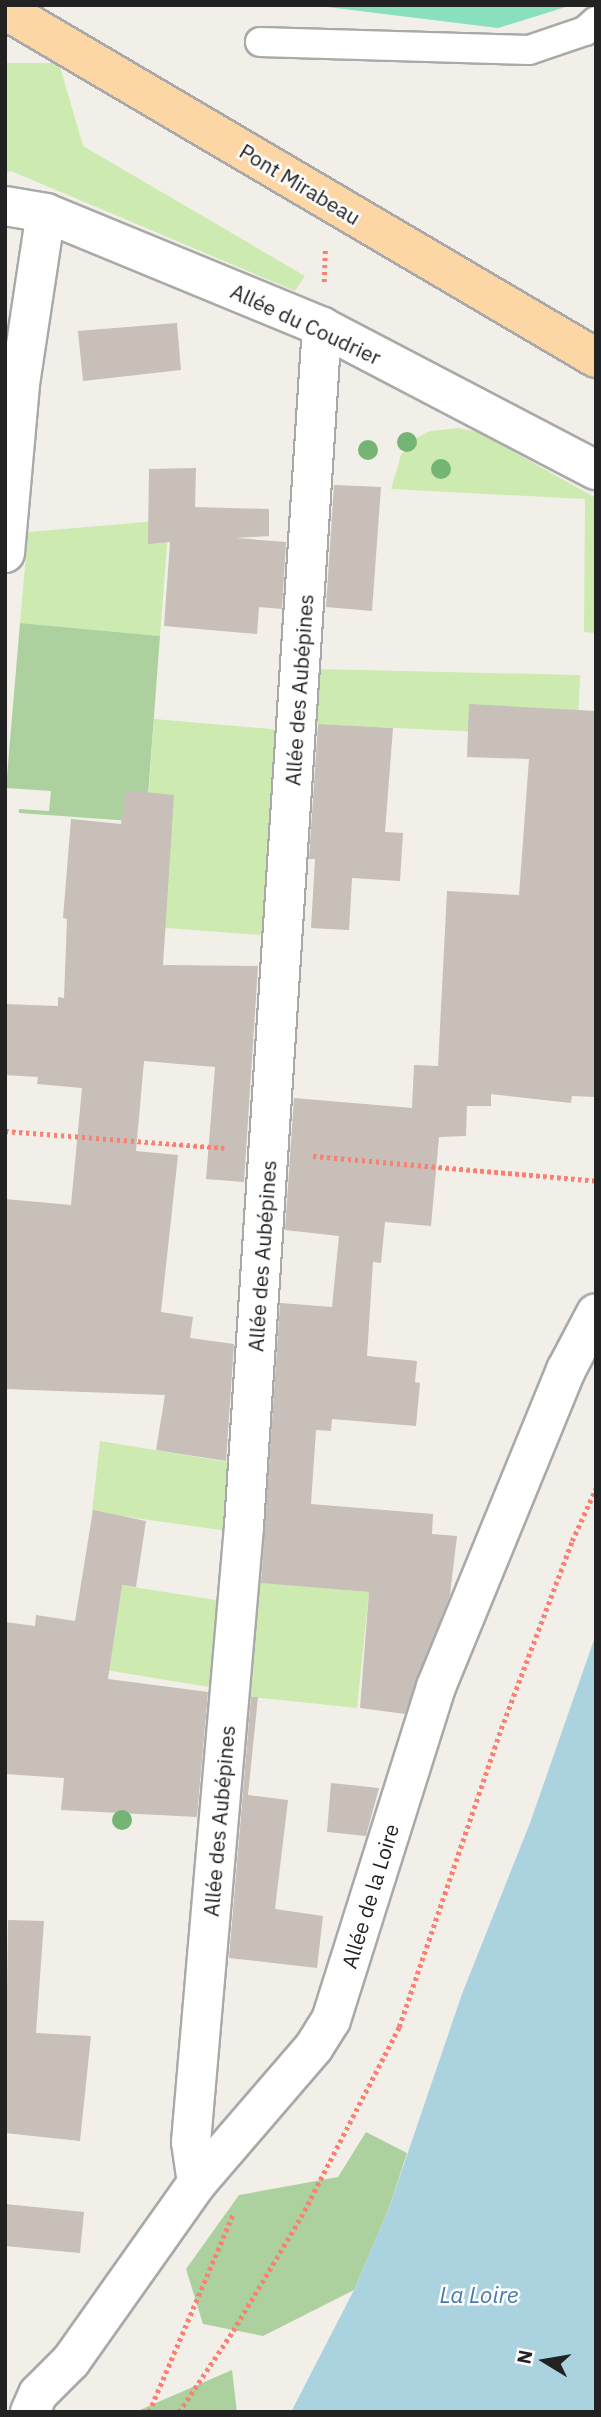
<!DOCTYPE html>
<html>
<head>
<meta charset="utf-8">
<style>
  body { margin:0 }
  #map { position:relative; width:601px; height:2417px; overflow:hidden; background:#f2efe9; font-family:"IBM Plex Sans",sans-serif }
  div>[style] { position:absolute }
  .grass>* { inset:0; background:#cdebb0 }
  .forest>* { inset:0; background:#add19e }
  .pitch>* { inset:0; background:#88e0be }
  .water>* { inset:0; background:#aad3df }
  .building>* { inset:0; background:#c7bfb8 }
  .path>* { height:4.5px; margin-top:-2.25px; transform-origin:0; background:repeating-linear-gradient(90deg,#fa8072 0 3.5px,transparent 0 7px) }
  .roads { filter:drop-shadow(2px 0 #a9a9a9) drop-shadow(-2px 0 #a9a9a9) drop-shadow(0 2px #a9a9a9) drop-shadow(0 -2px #a9a9a9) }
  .service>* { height:28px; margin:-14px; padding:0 14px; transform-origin:14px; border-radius:14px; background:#fff }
  .minor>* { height:38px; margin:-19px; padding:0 19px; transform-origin:19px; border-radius:19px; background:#fff }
  .primary>* { height:38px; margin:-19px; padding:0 19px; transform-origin:19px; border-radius:19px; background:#fcd6a4 }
  .trees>* { width:20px; height:20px; margin:-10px; border-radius:50%; background:#74b475 }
  span { translate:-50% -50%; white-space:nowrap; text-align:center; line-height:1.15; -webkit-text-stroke:5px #fff; paint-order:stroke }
  .street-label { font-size:21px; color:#222 }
  .water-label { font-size:23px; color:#4a7aab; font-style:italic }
  .frame { position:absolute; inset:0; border:7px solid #222; pointer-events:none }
  .north { position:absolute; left:510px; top:2326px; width:70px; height:70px; -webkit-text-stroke:5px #fff; paint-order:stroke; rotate:281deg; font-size:19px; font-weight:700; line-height:28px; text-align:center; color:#222 }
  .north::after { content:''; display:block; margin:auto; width:24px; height:32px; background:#222; clip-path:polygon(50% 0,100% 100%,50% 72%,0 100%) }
</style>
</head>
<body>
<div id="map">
  <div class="grass">
    <div style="clip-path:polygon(5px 63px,59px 63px,83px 146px,305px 276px,295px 291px,11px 171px,5px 173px)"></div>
    <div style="clip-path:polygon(458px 428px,478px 432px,596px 498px,596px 633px,584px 632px,585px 499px,391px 489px,401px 455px,411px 441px,430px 431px)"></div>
    <div style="clip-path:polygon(169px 520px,160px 636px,20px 623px,28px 532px)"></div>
    <div style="clip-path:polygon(318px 669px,580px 675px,578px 722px,523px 734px,314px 724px)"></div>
    <div style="clip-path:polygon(154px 719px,283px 730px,273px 902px,260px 935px,139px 926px)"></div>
    <div style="clip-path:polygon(100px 1441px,234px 1463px,228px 1531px,92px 1512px)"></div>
    <div style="clip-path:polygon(82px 1579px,222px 1601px,215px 1688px,75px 1665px,72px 1657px)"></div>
    <div style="clip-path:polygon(254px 1582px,369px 1592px,357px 1708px,242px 1696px)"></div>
  </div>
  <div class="forest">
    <div style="clip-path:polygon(20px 623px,160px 636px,146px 822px,19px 813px,19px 809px,49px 811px,51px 791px,6px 788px)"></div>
    <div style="clip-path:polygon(366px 2132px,407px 2153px,389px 2208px,354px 2290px,263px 2336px,203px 2324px,186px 2269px,239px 2195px,338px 2177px)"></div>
    <div style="clip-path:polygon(232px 2370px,237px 2412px,135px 2412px)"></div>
  </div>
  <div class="pitch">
    <div style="clip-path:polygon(311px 5px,572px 5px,498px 28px)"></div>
  </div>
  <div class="water">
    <div style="clip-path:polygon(596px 1634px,596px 2412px,291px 2412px,354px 2290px,389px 2208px,462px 1994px,530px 1823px)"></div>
  </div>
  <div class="building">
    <div style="clip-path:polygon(177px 323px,181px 370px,83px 381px,78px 331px)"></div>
    <div style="clip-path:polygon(196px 468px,195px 507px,269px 509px,269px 536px,236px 538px,286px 542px,282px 609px,259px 607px,257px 634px,164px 626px,170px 542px,148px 544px,149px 469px)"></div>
    <div style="clip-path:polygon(334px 485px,381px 487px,372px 611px,326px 607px)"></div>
    <div style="clip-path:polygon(469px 704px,596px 711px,596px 1097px,572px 1096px,571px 1103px,491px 1094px,491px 1106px,467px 1106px,466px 1136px,439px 1137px,431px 1226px,385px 1222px,381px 1263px,373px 1262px,367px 1356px,417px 1361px,415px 1382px,420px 1383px,416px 1426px,332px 1419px,331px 1431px,316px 1430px,311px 1504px,433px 1514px,432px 1534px,457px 1536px,450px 1595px,405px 1714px,360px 1708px,369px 1592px,261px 1583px,280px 1303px,332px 1307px,339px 1236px,285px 1230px,294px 1098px,412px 1108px,414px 1065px,438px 1066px,447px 891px,519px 895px,529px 759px,467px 757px)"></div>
    <div style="clip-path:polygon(318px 724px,393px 728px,385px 832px,403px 833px,400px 881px,352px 878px,349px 930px,311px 928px,315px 859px,309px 859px)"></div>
    <div style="clip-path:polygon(126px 790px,174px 795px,163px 965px,258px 966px,244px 1182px,206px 1179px,215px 1067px,144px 1061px,136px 1151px,178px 1155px,161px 1312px,193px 1317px,190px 1338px,234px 1344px,226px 1461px,156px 1450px,165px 1395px,5px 1389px,5px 1199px,71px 1205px,82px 1088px,37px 1084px,38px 1077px,5px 1075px,5px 1004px,58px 1006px,58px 997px,64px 998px,67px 919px,63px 918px,71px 819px,121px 824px)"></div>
    <div style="clip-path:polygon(93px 1510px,146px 1521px,136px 1587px,122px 1585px,108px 1679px,208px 1692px,197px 1817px,61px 1810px,64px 1778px,5px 1774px,5px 1622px,35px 1626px,36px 1615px,75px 1621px)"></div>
    <div style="clip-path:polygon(251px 1697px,258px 1697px,248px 1795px,288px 1800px,275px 1909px,323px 1916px,317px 1968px,229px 1958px)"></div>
    <div style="clip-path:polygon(331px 1783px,379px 1788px,366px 1836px,327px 1832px)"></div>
    <div style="clip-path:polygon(8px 1920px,44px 1921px,36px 2033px,91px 2036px,80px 2141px,5px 2133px)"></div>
    <div style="clip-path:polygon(5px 2204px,84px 2212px,80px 2253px,5px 2246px)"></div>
  </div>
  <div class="path">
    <div style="left:324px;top:282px;width:33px;rotate:-88deg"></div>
    <div style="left:5px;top:1131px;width:220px;rotate:4.4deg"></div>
    <div style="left:313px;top:1156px;width:284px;rotate:5deg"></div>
    <div style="left:149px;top:2412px;width:215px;rotate:-67deg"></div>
    <div style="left:179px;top:2412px;width:97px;rotate:-56.3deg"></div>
    <div style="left:233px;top:2331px;width:133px;rotate:-59.2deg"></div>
    <div style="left:301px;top:2217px;width:214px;rotate:-62.7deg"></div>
    <div style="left:399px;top:2027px;width:315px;rotate:-71.1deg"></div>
    <div style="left:501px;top:1729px;width:201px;rotate:-69.3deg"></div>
    <div style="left:572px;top:1541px;width:58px;rotate:-65.6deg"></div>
  </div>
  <div class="roads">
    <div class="service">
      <div style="left:260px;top:42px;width:269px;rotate:1.7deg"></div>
      <div style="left:529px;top:50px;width:59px;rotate:-18.7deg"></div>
      <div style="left:585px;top:31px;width:15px;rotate:-42deg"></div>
    </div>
    <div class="minor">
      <div style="left:5px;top:206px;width:42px;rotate:9.7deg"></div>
      <div style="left:46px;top:213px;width:299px;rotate:22.4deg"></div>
      <div style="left:322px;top:327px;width:309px;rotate:27.6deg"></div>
      <div style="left:5px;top:553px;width:170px;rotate:-84.9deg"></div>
      <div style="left:20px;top:384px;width:173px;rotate:-81.4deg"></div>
      <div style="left:197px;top:2183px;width:41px;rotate:-98.3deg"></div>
      <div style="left:191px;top:2142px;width:618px;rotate:-85.08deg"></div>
      <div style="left:244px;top:1526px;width:1202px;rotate:-86.28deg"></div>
      <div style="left:30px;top:2412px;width:20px;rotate:-66deg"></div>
      <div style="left:38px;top:2394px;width:47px;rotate:-45deg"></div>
      <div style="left:71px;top:2361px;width:218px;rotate:-54.7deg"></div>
      <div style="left:197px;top:2183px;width:179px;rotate:-49.3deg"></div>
      <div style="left:314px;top:2047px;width:32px;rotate:-58deg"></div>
      <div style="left:331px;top:2020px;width:349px;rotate:-72.5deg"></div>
      <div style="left:436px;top:1687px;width:343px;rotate:-67.7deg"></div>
      <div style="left:566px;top:1370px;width:64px;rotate:-62.2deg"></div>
    </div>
    <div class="primary">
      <div style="left:5px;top:10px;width:686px;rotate:30.49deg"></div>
    </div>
  </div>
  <div class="trees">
    <div style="left:407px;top:442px"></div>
    <div style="left:368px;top:450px"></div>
    <div style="left:441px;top:469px"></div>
    <div style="left:122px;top:1820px"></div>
  </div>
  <div class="street-label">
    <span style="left:300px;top:184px;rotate:31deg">Pont Mirabeau</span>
    <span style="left:306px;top:324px;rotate:25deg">Allée du Coudrier</span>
    <span style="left:299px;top:690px;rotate:-86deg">Allée des Aubépines</span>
    <span style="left:262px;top:1256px;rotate:-86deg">Allée des Aubépines</span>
    <span style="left:219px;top:1821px;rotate:-85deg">Allée des Aubépines</span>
    <span style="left:370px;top:1896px;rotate:-73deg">Allée de la Loire</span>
  </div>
  <div class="water-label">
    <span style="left:479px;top:2294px">La Loire</span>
  </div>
  <div class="frame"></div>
  <div class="north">N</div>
</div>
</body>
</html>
